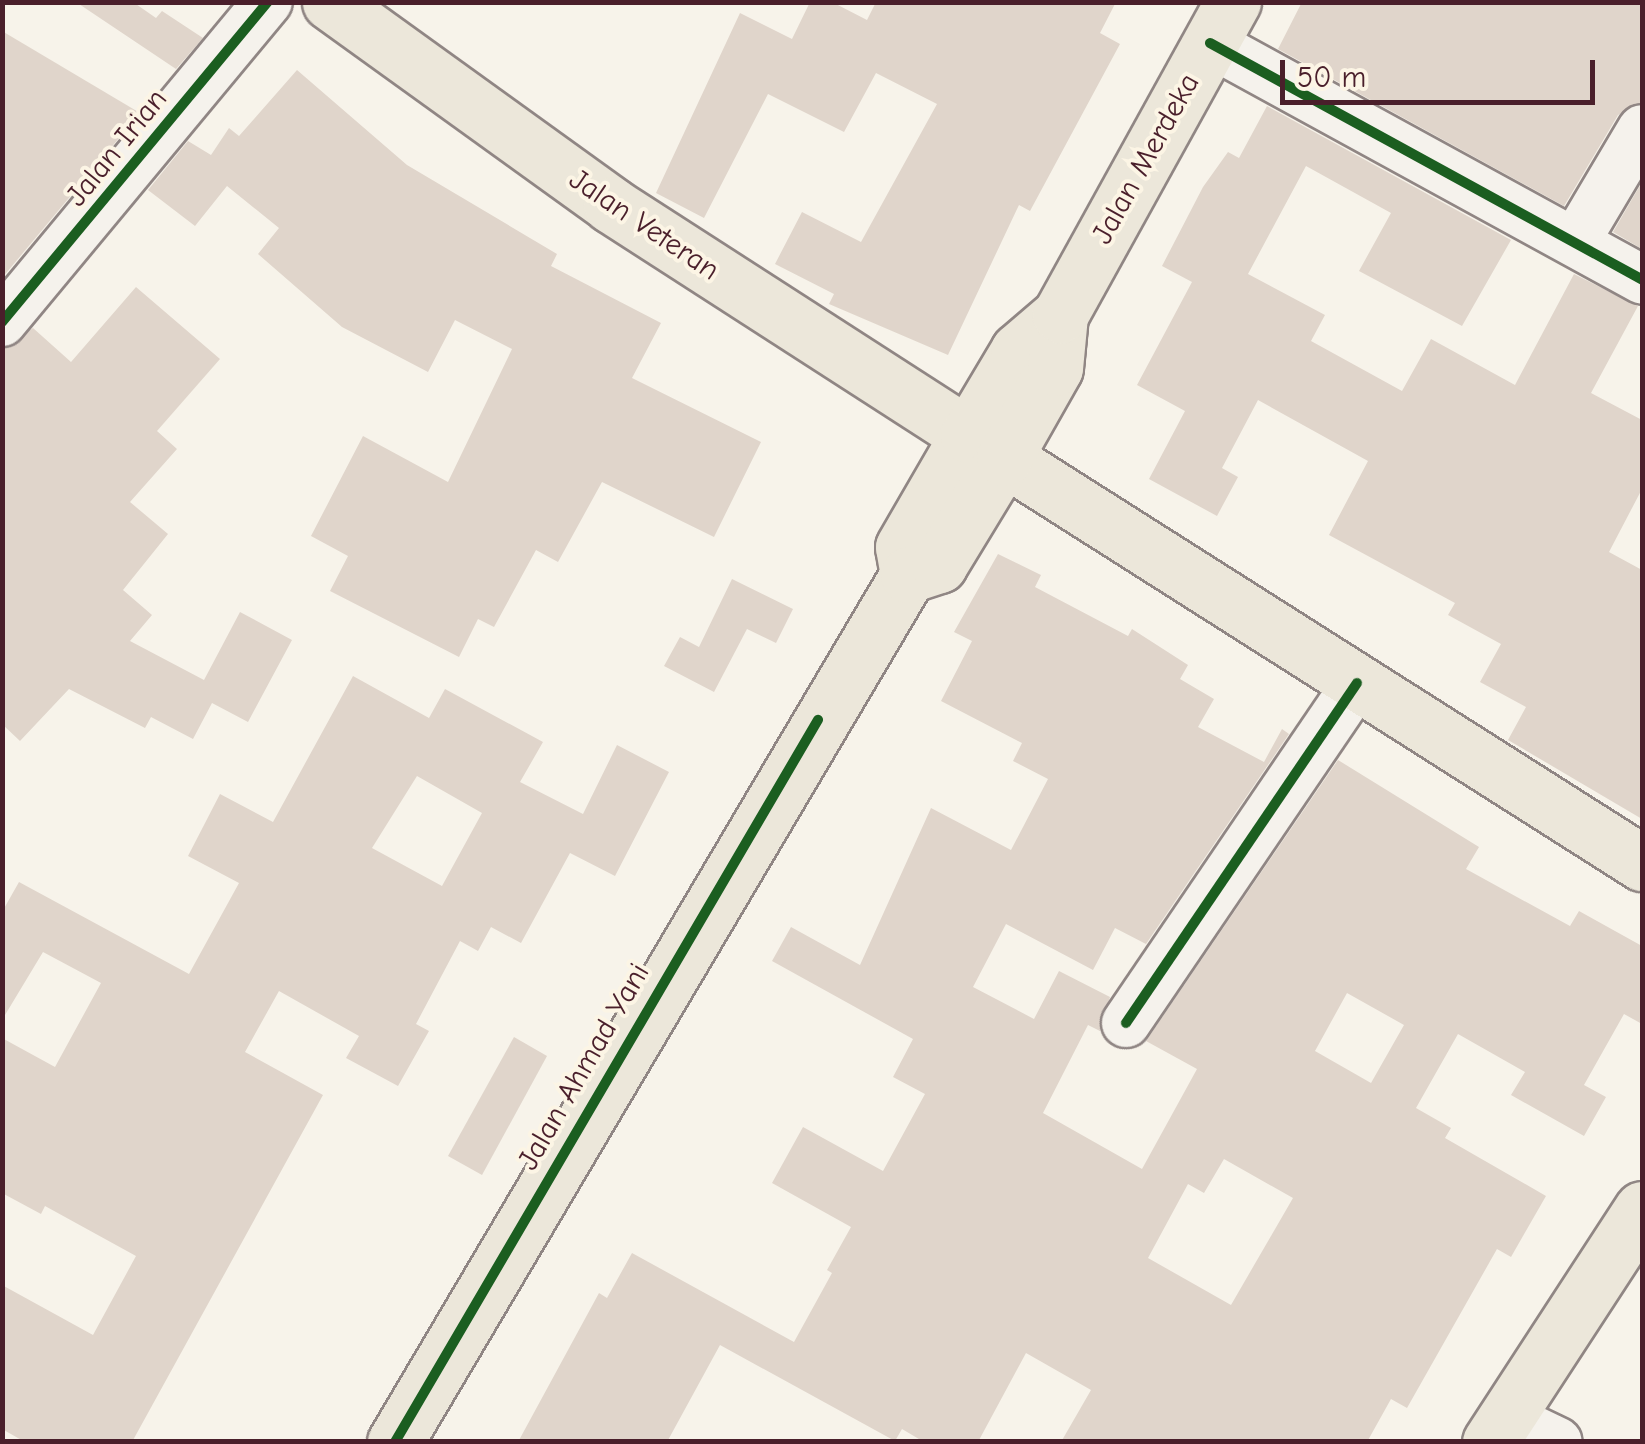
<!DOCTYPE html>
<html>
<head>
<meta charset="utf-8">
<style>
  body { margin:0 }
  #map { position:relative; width:1645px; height:1444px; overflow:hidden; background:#f7f3ea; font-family:"Comic Neue",sans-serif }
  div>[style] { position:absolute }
  .building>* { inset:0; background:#e0d5cb }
  .roads { filter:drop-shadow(2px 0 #908684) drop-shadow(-2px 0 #908684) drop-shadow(0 2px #908684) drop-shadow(0 -2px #908684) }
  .minor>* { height:48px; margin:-24px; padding:0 24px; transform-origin:24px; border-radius:24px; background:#f5f2ec }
  .major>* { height:55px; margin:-27.5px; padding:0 27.5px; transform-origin:27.5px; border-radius:27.5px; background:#ece7da }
  .cycleway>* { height:10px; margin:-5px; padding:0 5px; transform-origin:5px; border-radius:5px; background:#1b5e20 }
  span { translate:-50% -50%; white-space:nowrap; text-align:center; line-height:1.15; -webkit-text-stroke:8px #fcf5e5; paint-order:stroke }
  .street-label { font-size:30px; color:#4a1f2b }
  .frame { position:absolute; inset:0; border:5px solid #4a1f2b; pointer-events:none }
  .scale { position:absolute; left:1280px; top:60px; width:315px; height:45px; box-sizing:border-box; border:5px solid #4a1f2b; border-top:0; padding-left:12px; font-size:30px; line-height:35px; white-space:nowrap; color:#4a1f2b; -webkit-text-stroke:8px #fcf5e5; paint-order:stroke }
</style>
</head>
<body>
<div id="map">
  <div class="building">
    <div style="clip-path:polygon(76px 2px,133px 2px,156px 18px,162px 11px,203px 38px,176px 69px)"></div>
    <div style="clip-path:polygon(810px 2px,832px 2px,867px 20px,876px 2px,1116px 2px,1100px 33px,1120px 44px,1030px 211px,1019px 205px,948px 355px,829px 304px,834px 294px,775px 264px,802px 212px,861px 242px,937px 104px,876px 73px,844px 132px,768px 94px,704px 218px,656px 193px,740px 13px,792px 39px)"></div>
    <div style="clip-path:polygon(1302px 2px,1642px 2px,1642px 102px,1618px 115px,1564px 206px,1278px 49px)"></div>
    <div style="clip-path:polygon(2px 31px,140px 113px,2px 278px)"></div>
    <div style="clip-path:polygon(297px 70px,407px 165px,557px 254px,551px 266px,661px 323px,632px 378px,761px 442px,714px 537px,602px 482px,558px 562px,536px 550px,494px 627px,478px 619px,459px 657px,330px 591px,348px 556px,311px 536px,363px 436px,448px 482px,512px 349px,455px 320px,428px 372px,342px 327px,258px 254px,279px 228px,227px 186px,195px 226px,148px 190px,188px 141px,211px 155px,229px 128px,239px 136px)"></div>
    <div style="clip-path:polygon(1267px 106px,1511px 240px,1462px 326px,1359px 271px,1391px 213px,1306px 166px,1248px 274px,1325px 315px,1311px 341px,1402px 391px,1431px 339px,1515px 385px,1574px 274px,1638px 306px,1591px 393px,1642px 420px,1642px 489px,1609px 552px,1642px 570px,1642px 819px,1508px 740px,1526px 707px,1480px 682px,1501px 644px,1448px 615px,1455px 603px,1329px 535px,1368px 461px,1258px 400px,1222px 468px,1238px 477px,1217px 516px,1149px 479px,1185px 411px,1137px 385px,1192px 282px,1162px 266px,1203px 187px,1228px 152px,1239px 158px)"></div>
    <div style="clip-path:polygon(1642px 182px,1642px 249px,1613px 232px)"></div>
    <div style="clip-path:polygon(136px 287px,220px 359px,157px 431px,177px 449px,130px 502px,168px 534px,123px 590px,152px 615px,130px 641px,204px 680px,240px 612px,292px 640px,248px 722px,212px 703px,193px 739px,151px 717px,145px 728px,69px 689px,20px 741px,2px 724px,2px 349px,33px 328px,71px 362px)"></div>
    <div style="clip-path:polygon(evenodd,998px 554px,1041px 575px,1035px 587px,1128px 636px,1132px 629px,1188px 665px,1180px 679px,1214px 699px,1198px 727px,1264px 762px,1282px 729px,1289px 734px,1146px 944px,1115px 928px,1093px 970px,1006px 924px,973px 987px,1034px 1019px,1059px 971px,1110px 997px,1100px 1031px,1088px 1025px,1043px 1113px,1142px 1169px,1197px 1069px,1146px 1041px,1338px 760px,1479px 847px,1466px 869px,1570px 926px,1579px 911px,1642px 946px,1642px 1024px,1624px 1014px,1584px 1085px,1606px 1097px,1584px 1136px,1511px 1095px,1525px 1072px,1458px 1034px,1416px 1108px,1451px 1128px,1445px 1138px,1546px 1196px,1511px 1257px,1497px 1249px,1407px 1408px,1391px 1399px,1367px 1442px,1061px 1442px,1091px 1390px,1026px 1353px,978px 1442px,924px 1442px,902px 1429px,895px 1441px,720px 1345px,667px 1442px,518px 1442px,599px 1293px,607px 1298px,632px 1253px,794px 1342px,832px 1273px,827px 1270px,851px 1227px,772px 1183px,803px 1127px,883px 1171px,925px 1094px,893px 1077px,913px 1039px,772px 961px,791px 927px,860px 965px,931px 808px,1011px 850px,1048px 779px,1013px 761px,1022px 743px,941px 701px,972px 641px,954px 632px,998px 554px,1347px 993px,1404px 1025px,1371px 1083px,1315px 1051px,1347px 993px,998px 554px,1224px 1159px,1293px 1198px,1231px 1305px,1148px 1258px,1188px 1184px,1204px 1193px,1224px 1159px)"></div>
    <div style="clip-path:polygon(732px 579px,793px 609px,776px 643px,747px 629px,714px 692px,664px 666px,680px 637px,699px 647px)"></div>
    <div style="clip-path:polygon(evenodd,353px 676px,429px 718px,445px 689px,543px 742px,520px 782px,583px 814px,617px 745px,669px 772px,615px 876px,570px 853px,521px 943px,491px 927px,478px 951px,460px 941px,416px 1024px,429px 1031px,398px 1086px,346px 1058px,359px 1036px,279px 991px,245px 1052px,323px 1095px,132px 1442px,25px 1442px,2px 1429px,2px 1285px,93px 1335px,136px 1256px,45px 1206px,41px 1214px,2px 1193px,2px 1038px,55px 1067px,101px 983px,43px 952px,2px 1020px,2px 912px,19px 882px,189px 974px,239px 883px,188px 856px,220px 794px,273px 822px,353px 676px,417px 776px,482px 813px,442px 886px,372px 848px,417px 776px)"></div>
    <div style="clip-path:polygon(514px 1037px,547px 1056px,482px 1175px,448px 1156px)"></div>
  </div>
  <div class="roads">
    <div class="minor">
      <div style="left:1210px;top:43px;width:493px;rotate:28.7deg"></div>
      <div style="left:1575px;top:242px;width:131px;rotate:-59.3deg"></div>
      <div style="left:2px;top:322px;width:416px;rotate:-50.3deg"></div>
      <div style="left:1126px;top:1023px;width:411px;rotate:-55.8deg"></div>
      <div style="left:1508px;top:1418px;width:55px;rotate:25.6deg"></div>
    </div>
    <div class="major">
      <div style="left:330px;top:2px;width:347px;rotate:35.8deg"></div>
      <div style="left:611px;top:205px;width:425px;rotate:32.8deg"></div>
      <div style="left:1004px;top:458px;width:756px;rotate:32.41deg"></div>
      <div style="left:908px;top:575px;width:28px;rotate:-100deg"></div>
      <div style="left:903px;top:547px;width:129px;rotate:-59.9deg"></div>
      <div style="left:968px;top:435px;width:98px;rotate:-59.2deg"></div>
      <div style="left:1018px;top:351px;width:55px;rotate:-40.6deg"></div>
      <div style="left:395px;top:1442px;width:1007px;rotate:-59.39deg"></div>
      <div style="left:908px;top:575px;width:33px;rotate:-18deg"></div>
      <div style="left:939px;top:565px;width:125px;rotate:-58.7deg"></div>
      <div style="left:1004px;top:458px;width:103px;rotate:-60.5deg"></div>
      <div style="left:1055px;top:368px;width:53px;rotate:-84.6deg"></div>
      <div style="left:1060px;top:315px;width:358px;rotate:-61.1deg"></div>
      <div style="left:1490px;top:1442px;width:278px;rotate:-56.9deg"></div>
    </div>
  </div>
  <div class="cycleway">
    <div style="left:1210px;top:43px;width:493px;rotate:28.7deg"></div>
    <div style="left:2px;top:322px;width:416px;rotate:-50.3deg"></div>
    <div style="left:1126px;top:1023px;width:411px;rotate:-55.8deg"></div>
    <div style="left:395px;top:1442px;width:837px;rotate:-59.64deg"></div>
  </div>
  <div class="street-label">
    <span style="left:117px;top:148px;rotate:-51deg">Jalan Irian</span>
    <span style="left:1146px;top:159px;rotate:-61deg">Jalan Merdeka</span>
    <span style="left:644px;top:225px;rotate:34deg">Jalan Veteran</span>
    <span style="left:584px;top:1067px;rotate:-60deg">Jalan Ahmad Yani</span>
  </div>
  <div class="frame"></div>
  <div class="scale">50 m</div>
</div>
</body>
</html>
